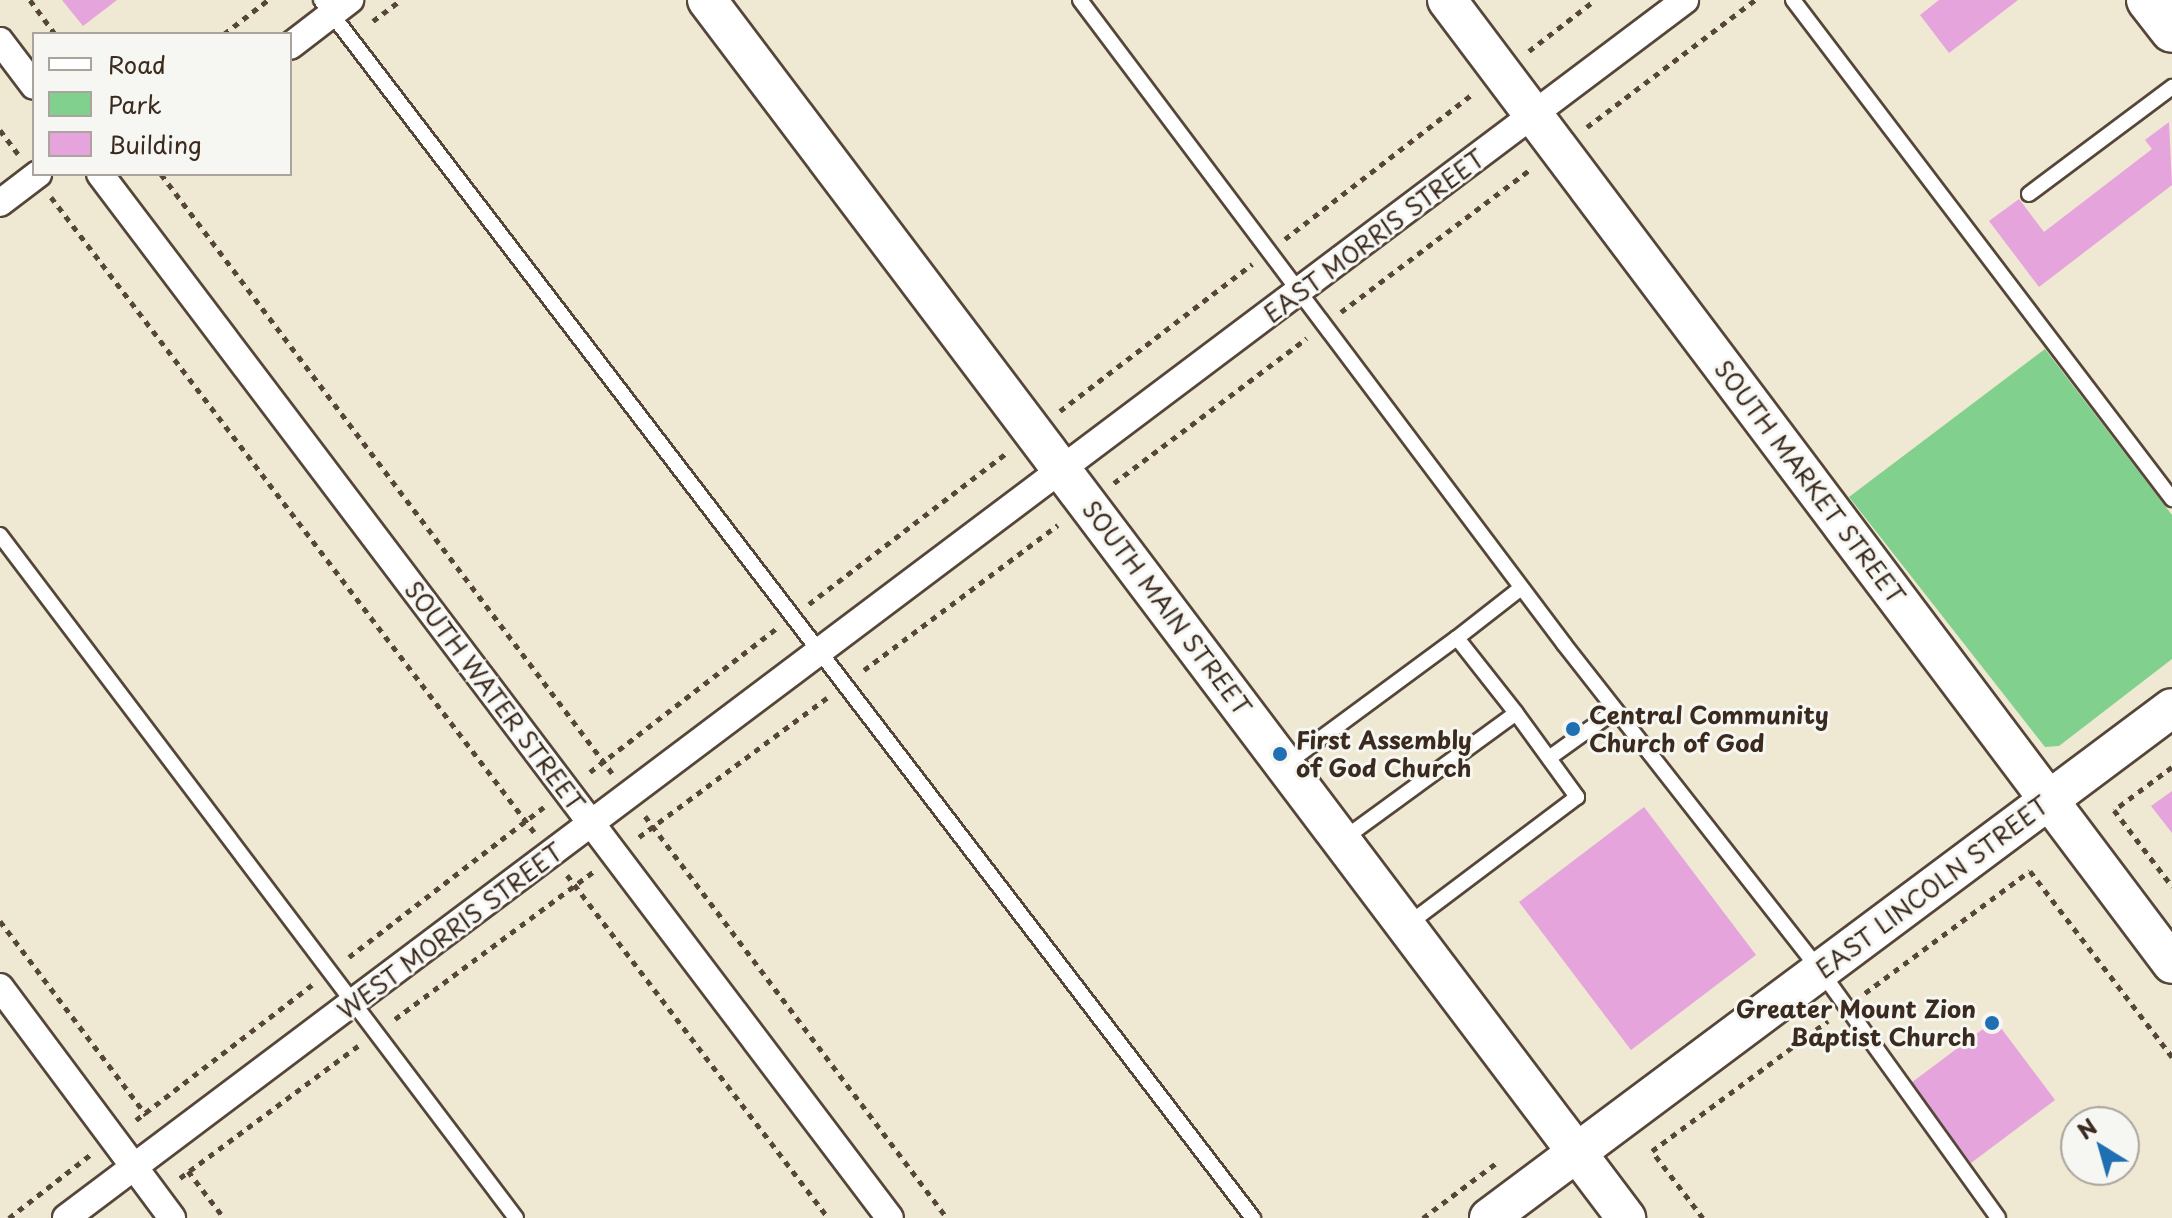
<!DOCTYPE html>
<html>
<head>
<meta charset="utf-8">
<style>
  body { margin:0 }
  #map { position:relative; width:2172px; height:1218px; overflow:hidden; background:#efe8d2; font-family:"Playpen Sans",sans-serif }
  div>[style] { position:absolute }
  .green>* { inset:0; background:#82d08e }
  .building>* { inset:0; background:#e5a4db }
  .path>* { height:5px; margin-top:-2.5px; transform-origin:0; background:repeating-linear-gradient(90deg,#564639 0 6px,transparent 0 12px) }
  .roads { filter:drop-shadow(2px 0 #564639) drop-shadow(-2px 0 #564639) drop-shadow(0 2px #564639) drop-shadow(0 -2px #564639) }
  .lane>* { height:14px; margin:-7px; padding:0 7px; transform-origin:7px; border-radius:7px; background:#fff }
  .street>* { height:26px; margin:-13px; padding:0 13px; transform-origin:13px; border-radius:13px; background:#fff }
  .secondary>* { height:38px; margin:-19px; padding:0 19px; transform-origin:19px; border-radius:19px; background:#fff }
  .primary>* { height:42px; margin:-21px; padding:0 21px; transform-origin:21px; border-radius:21px; background:#fff }
  .dots>* { width:22px; height:22px; translate:-50% -50%; box-sizing:border-box; border:4px solid #f6f6f2; border-radius:50% }
  span { translate:-50% -50%; white-space:nowrap; text-align:center; line-height:1.15; -webkit-text-stroke:6px #f6f6f2; paint-order:stroke }
  .street-label { font-size:24px; color:#3b2a1e }
  .poi-label { font-size:24px; color:#3b2a1e; font-weight:700 }
  .left { translate:0 -50%; text-align:left }
  .right { translate:-100% -50%; text-align:right }
  .legend { position:absolute; left:32px; top:32px; width:260px; height:144px; box-sizing:border-box; background:#f6f6f2; border:2px solid #aba49d; margin:0; padding:10px 14px; list-style:none; font-size:24px; color:#3b2a1e }
  .legend li { display:flex; align-items:center; gap:16px; height:40px }
  .legend b { width:40px; border:2px solid #aba49d }
  .north { position:absolute; left:2060px; top:1106px; width:80px; height:80px; box-sizing:border-box; background:#f6f6f2; border:2px solid #aba49d; border-radius:50%; rotate:323deg; font-size:22px; font-weight:700; line-height:32px; text-align:center; color:#3b2a1e }
  .north::after { content:''; display:block; margin:auto; width:28px; height:36px; background:#1f6fb2; clip-path:polygon(50% 0,100% 100%,50% 72%,0 100%) }
</style>
</head>
<body>
<div id="map">
  <div class="green">
    <div style="clip-path:polygon(2045px 349px,2172px 515px,2172px 659px,2059px 746px,2045px 747px,1849px 497px)"></div>
  </div>
  <div class="building">
    <div style="clip-path:polygon(62px 0,117px 0,83px 26px)"></div>
    <div style="clip-path:polygon(1939px 0,2018px 0,1949px 53px,1920px 15px)"></div>
    <div style="clip-path:polygon(2169px 122px,2172px 185px,2039px 287px,1989px 221px,2019px 199px,2044px 232px,2152px 149px,2145px 140px)"></div>
    <div style="clip-path:polygon(2172px 791px,2172px 833px,2151px 806px)"></div>
    <div style="clip-path:polygon(1644px 807px,1756px 955px,1631px 1050px,1519px 902px)"></div>
    <div style="clip-path:polygon(1995px 1020px,2055px 1100px,1971px 1163px,1911px 1083px)"></div>
  </div>
  <div class="path">
    <div style="left:30px;top:0;width:42px;rotate:53.7deg"></div>
    <div style="left:373px;top:21px;width:35px;rotate:-37deg"></div>
    <div style="left:224px;top:34px;width:56px;rotate:-37.7deg"></div>
    <div style="left:1529px;top:51px;width:83px;rotate:-37.7deg"></div>
    <div style="left:1587px;top:127px;width:211px;rotate:-37.1deg"></div>
    <div style="left:0;top:130px;width:30px;rotate:53deg"></div>
    <div style="left:161px;top:174px;width:750px;rotate:53.02deg"></div>
    <div style="left:51px;top:197px;width:798px;rotate:52.74deg"></div>
    <div style="left:1285px;top:239px;width:239px;rotate:-37.7deg"></div>
    <div style="left:1341px;top:312px;width:238px;rotate:-37deg"></div>
    <div style="left:1060px;top:411px;width:242px;rotate:-37.4deg"></div>
    <div style="left:1114px;top:483px;width:241px;rotate:-36.9deg"></div>
    <div style="left:809px;top:604px;width:247px;rotate:-37.4deg"></div>
    <div style="left:864px;top:670px;width:242px;rotate:-36.8deg"></div>
    <div style="left:2172px;top:767px;width:72px;rotate:143.4deg"></div>
    <div style="left:2114px;top:810px;width:96px;rotate:52.7deg"></div>
    <div style="left:590px;top:772px;width:235px;rotate:-37.6deg"></div>
    <div style="left:645px;top:816px;width:503px;rotate:53.08deg"></div>
    <div style="left:639px;top:837px;width:234px;rotate:-36.5deg"></div>
    <div style="left:567px;top:875px;width:431px;rotate:52.7deg"></div>
    <div style="left:0;top:921px;width:243px;rotate:53deg"></div>
    <div style="left:349px;top:957px;width:246px;rotate:-37.6deg"></div>
    <div style="left:1865px;top:993px;width:205px;rotate:-36.5deg"></div>
    <div style="left:2030px;top:871px;width:234px;rotate:52.6deg"></div>
    <div style="left:395px;top:1019px;width:247px;rotate:-36.6deg"></div>
    <div style="left:136px;top:1120px;width:222px;rotate:-37.5deg"></div>
    <div style="left:188px;top:1171px;width:59px;rotate:52.5deg"></div>
    <div style="left:180px;top:1178px;width:222px;rotate:-36.6deg"></div>
    <div style="left:9px;top:1218px;width:103px;rotate:-37.9deg"></div>
    <div style="left:1423px;top:1218px;width:95px;rotate:-36.9deg"></div>
    <div style="left:1703px;top:1218px;width:84px;rotate:-127.3deg"></div>
    <div style="left:1652px;top:1151px;width:219px;rotate:-36.5deg"></div>
  </div>
  <div class="roads">
    <div class="lane">
      <div style="left:321px;top:0;width:1534px;rotate:52.58deg"></div>
      <div style="left:1080px;top:0;width:806px;rotate:53.07deg"></div>
      <div style="left:1564px;top:644px;width:415px;rotate:51.9deg"></div>
      <div style="left:1820px;top:970px;width:305px;rotate:54.3deg"></div>
      <div style="left:1793px;top:0;width:627px;rotate:52.78deg"></div>
      <div style="left:2029px;top:194px;width:179px;rotate:-36.8deg"></div>
      <div style="left:0;top:535px;width:856px;rotate:52.93deg"></div>
      <div style="left:1457px;top:638px;width:81px;rotate:-38deg"></div>
      <div style="left:1549px;top:758px;width:82px;rotate:-35.6deg"></div>
      <div style="left:1286px;top:764px;width:212px;rotate:-36.4deg"></div>
      <div style="left:1457px;top:638px;width:95px;rotate:51.8deg"></div>
      <div style="left:1342px;top:840px;width:215px;rotate:-36.1deg"></div>
      <div style="left:1516px;top:713px;width:104px;rotate:54deg"></div>
      <div style="left:1577px;top:797px;width:213px;rotate:143deg"></div>
    </div>
    <div class="street">
      <div style="left:0;top:41px;width:56px;rotate:52.9deg"></div>
      <div style="left:290px;top:46px;width:76px;rotate:-37.5deg"></div>
      <div style="left:100px;top:174px;width:1309px;rotate:52.89deg"></div>
      <div style="left:0;top:203px;width:48px;rotate:-37.3deg"></div>
      <div style="left:0;top:987px;width:288px;rotate:53.3deg"></div>
      <div style="left:66px;top:1218px;width:2026px;rotate:-36.95deg"></div>
    </div>
    <div class="secondary">
      <div style="left:707px;top:0;width:1526px;rotate:52.96deg"></div>
      <div style="left:1447px;top:0;width:1206px;rotate:53.05deg"></div>
      <div style="left:1489px;top:1218px;width:852px;rotate:-36.75deg"></div>
    </div>
    <div class="primary">
      <div style="left:2148px;top:0;width:39px;rotate:52deg"></div>
    </div>
  </div>
  <div class="dots">
    <div style="left:1573px;top:729px;background:#1f6fb2"></div>
    <div style="left:1280px;top:754px;background:#1f6fb2"></div>
    <div style="left:1992px;top:1023px;background:#1f6fb2"></div>
  </div>
  <div class="street-label">
    <span style="left:1374px;top:236px;rotate:-37deg">EAST MORRIS STREET</span>
    <span style="left:1810px;top:482px;rotate:53deg">SOUTH MARKET STREET</span>
    <span style="left:1167px;top:608px;rotate:53deg">SOUTH MAIN STREET</span>
    <span style="left:495px;top:696px;rotate:53deg">SOUTH WATER STREET</span>
    <span style="left:1932px;top:887px;rotate:-37deg">EAST LINCOLN STREET</span>
    <span style="left:450px;top:931px;rotate:-37deg">WEST MORRIS STREET</span>
  </div>
  <div class="poi-label">
    <span class="left" style="left:1589px;top:729px">Central Community<br>Church of God</span>
    <span class="left" style="left:1296px;top:754px">First Assembly<br>of God Church</span>
    <span class="right" style="left:1976px;top:1023px">Greater Mount Zion<br>Baptist Church</span>
  </div>
  <ul class="legend">
  <li><b style="height:10px;background:#fff"></b>Road</li>
  <li><b style="height:22px;background:#82d08e"></b>Park</li>
  <li><b style="height:22px;background:#e5a4db"></b>Building</li>
  </ul>
  <div class="north">N</div>
</div>
</body>
</html>
